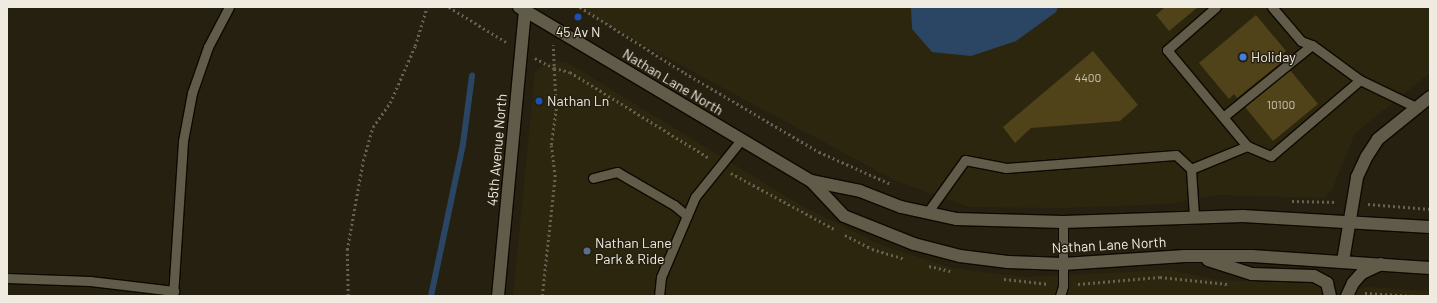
<!DOCTYPE html>
<html>
<head>
<meta charset="utf-8">
<style>
  body { margin:0 }
  #map { position:relative; width:1437px; height:303px; overflow:hidden; background:#252010; font-family:Barlow,sans-serif }
  div>[style] { position:absolute }
  .built>* { inset:0; background:#2d260f }
  .water>* { inset:0; background:#2b4664 }
  .stream>* { height:6px; margin:-3px; padding:0 3px; transform-origin:3px; border-radius:3px; background:#2b4664 }
  .building>* { inset:0; background:#50431a }
  .path>* { height:2.5px; margin-top:-1.25px; transform-origin:0; background:repeating-linear-gradient(90deg,#666153 0 2px,transparent 0 5px) }
  .roads { filter:drop-shadow(1px 0 #0e0900) drop-shadow(-1px 0 #0e0900) drop-shadow(0 1px #0e0900) drop-shadow(0 -1px #0e0900) }
  .service>* { height:9px; margin:-4.5px; padding:0 4.5px; transform-origin:4.5px; border-radius:4.5px; background:#615b49 }
  .minor>* { height:12px; margin:-6px; padding:0 6px; transform-origin:6px; border-radius:6px; background:#615b49 }
  .tertiary>* { height:12px; margin:-6px; padding:0 6px; transform-origin:6px; border-radius:6px; background:#615b49 }
  .dots>* { width:11px; height:11px; translate:-50% -50%; box-sizing:border-box; border:2px solid #252010; border-radius:50% }
  span { translate:-50% -50%; white-space:nowrap; text-align:center; line-height:1.15; -webkit-text-stroke:3px #252010; paint-order:stroke }
  .number-label { font-size:12px; color:#c7c1af }
  .number-label span { -webkit-text-stroke-width:0 }
  .poi-label { font-size:14px; color:#efebe1 }
  .left { translate:0 -50%; text-align:left }
  .street-label { font-size:14px; color:#efebe1 }
  .frame { position:absolute; inset:0; border:8px solid #efebe1; pointer-events:none }
</style>
</head>
<body>
<div id="map">
  <div class="built">
    <div style="clip-path:polygon(573px 7px,1430px 7px,1430px 73px,1355px 133px,1332px 190px,1324px 198px,1217px 195px,1169px 204px,1062px 208px,969px 207px,896px 181px)"></div>
    <div style="clip-path:polygon(559px 61px,568px 63px,800px 205px,881px 245px,952px 268px,1023px 277px,1171px 270px,1218px 280px,1318px 283px,1325px 290px,1326px 296px,513px 296px,535px 72px,546px 63px)"></div>
    <div style="clip-path:polygon(1368px 287px,1430px 291px,1430px 296px,1351px 296px,1358px 289px)"></div>
  </div>
  <div class="water">
    <div style="clip-path:polygon(911px 7px,1058px 7px,1056px 12px,1016px 41px,971px 56px,932px 52px,912px 29px)"></div>
  </div>
  <div class="stream">
    <div style="left:431px;top:296px;width:155px;rotate:-78.1deg"></div>
    <div style="left:463px;top:144px;width:69px;rotate:-82.5deg"></div>
  </div>
  <div class="building">
    <div style="clip-path:polygon(1165px 7px,1198px 7px,1169px 31px,1156px 15px)"></div>
    <div style="clip-path:polygon(1256px 15px,1286px 51px,1279px 57px,1283px 61px,1237px 98px,1234px 94px,1229px 99px,1199px 63px)"></div>
    <div style="clip-path:polygon(1093px 51px,1138px 105px,1120px 121px,1031px 128px,1015px 143px,1003px 127px)"></div>
    <div style="clip-path:polygon(1290px 70px,1318px 104px,1273px 141px,1245px 107px)"></div>
  </div>
  <div class="path">
    <div style="left:449px;top:7px;width:67px;rotate:31.6deg"></div>
    <div style="left:580px;top:7px;width:124px;rotate:32.2deg"></div>
    <div style="left:685px;top:73px;width:156px;rotate:30.5deg"></div>
    <div style="left:819px;top:152px;width:79px;rotate:24deg"></div>
    <div style="left:535px;top:58px;width:21px;rotate:28deg"></div>
    <div style="left:554px;top:68px;width:16px;rotate:14deg"></div>
    <div style="left:570px;top:72px;width:163px;rotate:31.7deg"></div>
    <div style="left:731px;top:173px;width:117px;rotate:28.5deg"></div>
    <div style="left:1292px;top:201px;width:45px;rotate:1.3deg"></div>
    <div style="left:1368px;top:204px;width:62px;rotate:4.6deg"></div>
    <div style="left:845px;top:235px;width:30px;rotate:27deg"></div>
    <div style="left:872px;top:249px;width:34px;rotate:17deg"></div>
    <div style="left:929px;top:266px;width:22px;rotate:13deg"></div>
    <div style="left:1004px;top:279px;width:45px;rotate:6.3deg"></div>
    <div style="left:1078px;top:284px;width:82px;rotate:-4.9deg"></div>
    <div style="left:1160px;top:277px;width:68px;rotate:5.9deg"></div>
    <div style="left:1365px;top:293px;width:49px;rotate:3.5deg"></div>
    <div style="left:348px;top:296px;width:46px;rotate:-91.2deg"></div>
    <div style="left:347px;top:250px;width:90px;rotate:-79.8deg"></div>
    <div style="left:363px;top:161px;width:35px;rotate:-74deg"></div>
    <div style="left:373px;top:127px;width:29px;rotate:-55deg"></div>
    <div style="left:390px;top:103px;width:62px;rotate:-66.3deg"></div>
    <div style="left:415px;top:46px;width:41px;rotate:-72.9deg"></div>
    <div style="left:542px;top:296px;width:120px;rotate:-83.8deg"></div>
    <div style="left:555px;top:177px;width:32px;rotate:-97deg"></div>
    <div style="left:551px;top:145px;width:34px;rotate:-82deg"></div>
    <div style="left:556px;top:111px;width:66px;rotate:-92.6deg"></div>
  </div>
  <div class="roads">
    <div class="service">
      <div style="left:1272px;top:7px;width:45px;rotate:49.5deg"></div>
      <div style="left:1301px;top:41px;width:12px;rotate:20deg"></div>
      <div style="left:1312px;top:45px;width:59px;rotate:36.1deg"></div>
      <div style="left:1360px;top:80px;width:64px;rotate:25.8deg"></div>
      <div style="left:1223px;top:117px;width:114px;rotate:-39deg"></div>
      <div style="left:1247px;top:146px;width:26px;rotate:23deg"></div>
      <div style="left:1271px;top:156px;width:117px;rotate:-40.5deg"></div>
      <div style="left:593px;top:178px;width:25px;rotate:-14deg"></div>
      <div style="left:617px;top:172px;width:66px;rotate:30.1deg"></div>
      <div style="left:674px;top:205px;width:17px;rotate:40deg"></div>
      <div style="left:927px;top:213px;width:65px;rotate:-54.4deg"></div>
      <div style="left:965px;top:160px;width:42px;rotate:11deg"></div>
      <div style="left:1006px;top:168px;width:170px;rotate:-4.4deg"></div>
      <div style="left:1176px;top:155px;width:21px;rotate:43deg"></div>
      <div style="left:1194px;top:216px;width:47px;rotate:-93.7deg"></div>
      <div style="left:1191px;top:169px;width:61px;rotate:-22.3deg"></div>
      <div style="left:1247px;top:146px;width:125px;rotate:-129.8deg"></div>
      <div style="left:1167px;top:50px;width:65px;rotate:-41.3deg"></div>
      <div style="left:7px;top:278px;width:83px;rotate:2.1deg"></div>
      <div style="left:90px;top:281px;width:85px;rotate:6.8deg"></div>
      <div style="left:173px;top:296px;width:155px;rotate:-86.3deg"></div>
      <div style="left:183px;top:141px;width:49px;rotate:-79.4deg"></div>
      <div style="left:192px;top:93px;width:49px;rotate:-70.8deg"></div>
      <div style="left:208px;top:47px;width:45px;rotate:-62.3deg"></div>
      <div style="left:659px;top:296px;width:19px;rotate:-84deg"></div>
      <div style="left:661px;top:277px;width:87px;rotate:-67deg"></div>
      <div style="left:695px;top:197px;width:73px;rotate:-51.1deg"></div>
      <div style="left:1060px;top:296px;width:10px;rotate:-73deg"></div>
      <div style="left:1063px;top:286px;width:64px;rotate:-90deg"></div>
    </div>
    <div class="minor">
      <div style="left:1343px;top:261px;width:85px;rotate:-80.5deg"></div>
      <div style="left:1357px;top:177px;width:23px;rotate:-65deg"></div>
      <div style="left:1367px;top:156px;width:20px;rotate:-57deg"></div>
      <div style="left:1378px;top:139px;width:67px;rotate:-38.9deg"></div>
    </div>
    <div class="tertiary">
      <div style="left:519px;top:7px;width:340px;rotate:30.8deg"></div>
      <div style="left:811px;top:181px;width:48px;rotate:46.7deg"></div>
      <div style="left:844px;top:216px;width:75px;rotate:21.8deg"></div>
      <div style="left:914px;top:244px;width:48px;rotate:14.6deg"></div>
      <div style="left:960px;top:256px;width:48px;rotate:7.1deg"></div>
      <div style="left:1008px;top:262px;width:55px;rotate:2.1deg"></div>
      <div style="left:1063px;top:264px;width:122px;rotate:-3.8deg"></div>
      <div style="left:1185px;top:256px;width:67px"></div>
      <div style="left:1252px;top:256px;width:178px;rotate:3.9deg"></div>
      <div style="left:811px;top:181px;width:50px;rotate:11.5deg"></div>
      <div style="left:860px;top:191px;width:44px;rotate:21.3deg"></div>
      <div style="left:901px;top:207px;width:56px;rotate:12.3deg"></div>
      <div style="left:956px;top:219px;width:107px;rotate:1.6deg"></div>
      <div style="left:1063px;top:222px;width:180px;rotate:-1.9deg"></div>
      <div style="left:1243px;top:216px;width:187px;rotate:3.4deg"></div>
      <div style="left:1208px;top:260px;width:46px;rotate:17.7deg"></div>
      <div style="left:1252px;top:274px;width:62px;rotate:1.8deg"></div>
      <div style="left:1314px;top:276px;width:15px;rotate:28deg"></div>
      <div style="left:1327px;top:283px;width:13px;rotate:77deg"></div>
      <div style="left:498px;top:296px;width:287px;rotate:-84.6deg"></div>
      <div style="left:1347px;top:296px;width:14px;rotate:-65deg"></div>
      <div style="left:1353px;top:283px;width:13px;rotate:-48deg"></div>
      <div style="left:1362px;top:273px;width:21px;rotate:-25deg"></div>
    </div>
  </div>
  <div class="dots">
    <div style="left:578px;top:17px;background:#1a4fb4"></div>
    <div style="left:1243px;top:57px;background:#3f7fe0"></div>
    <div style="left:539px;top:101px;background:#1a4fb4"></div>
    <div style="left:587px;top:251px;background:#5c6f8a"></div>
  </div>
  <div class="number-label">
    <span style="left:1088px;top:78px">4400</span>
    <span style="left:1281px;top:105px">10100</span>
  </div>
  <div class="poi-label">
    <span style="left:578px;top:32px">45 Av N</span>
    <span class="left" style="left:1251px;top:57px">Holiday</span>
    <span class="left" style="left:547px;top:101px">Nathan Ln</span>
    <span class="left" style="left:595px;top:251px">Nathan Lane<br>Park &amp; Ride</span>
  </div>
  <div class="street-label">
    <span style="left:673px;top:82px;rotate:31deg">Nathan Lane North</span>
    <span style="left:497px;top:150px;rotate:-85deg">45th Avenue North</span>
    <span style="left:1109px;top:245px;rotate:-3deg">Nathan Lane North</span>
  </div>
  <div class="frame"></div>
</div>
</body>
</html>
